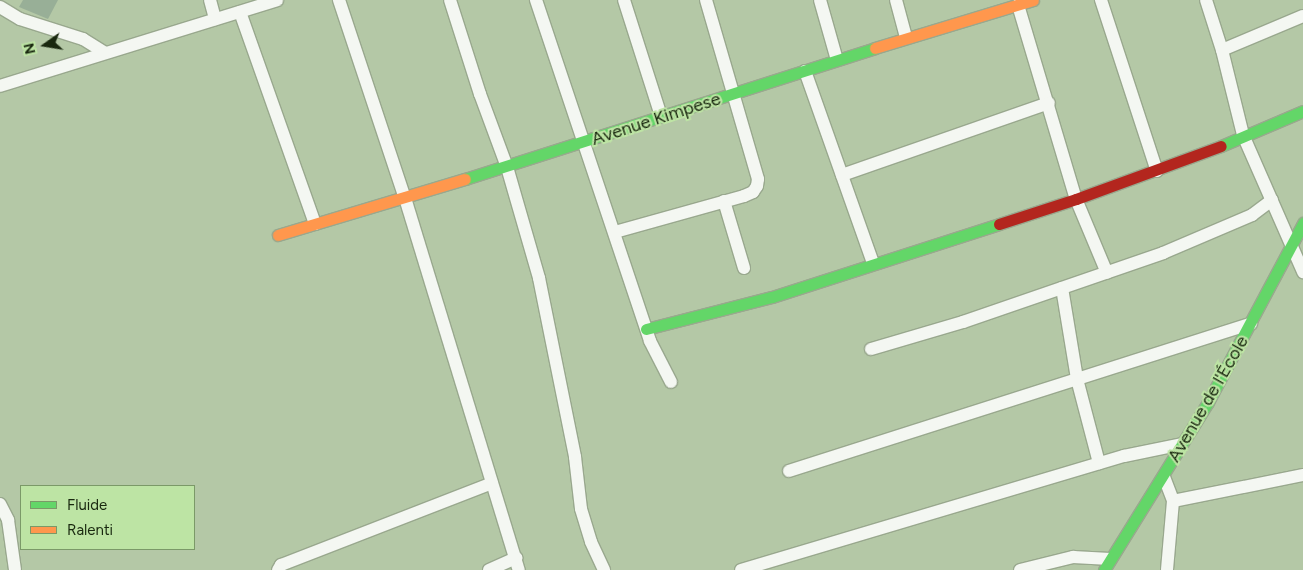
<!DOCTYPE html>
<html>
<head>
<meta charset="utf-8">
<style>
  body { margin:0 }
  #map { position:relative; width:1303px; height:570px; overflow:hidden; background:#b4c8a6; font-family:Figtree,sans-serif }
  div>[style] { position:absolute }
  .building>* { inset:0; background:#98af97 }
  .roads { filter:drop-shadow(1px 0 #99a88e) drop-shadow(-1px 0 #99a88e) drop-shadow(0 1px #99a88e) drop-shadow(0 -1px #99a88e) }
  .street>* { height:12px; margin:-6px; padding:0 6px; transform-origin:6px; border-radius:6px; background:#f4f7f2 }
  .fast>* { height:11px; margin:-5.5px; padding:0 5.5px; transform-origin:5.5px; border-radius:5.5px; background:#63d668 }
  .slow>* { height:11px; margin:-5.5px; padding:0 5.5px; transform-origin:5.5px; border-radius:5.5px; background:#ff974d }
  .jam>* { height:11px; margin:-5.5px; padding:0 5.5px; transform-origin:5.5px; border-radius:5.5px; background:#b3261e }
  span { translate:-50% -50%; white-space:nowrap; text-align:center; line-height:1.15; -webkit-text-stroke:4px #bde4a4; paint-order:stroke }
  .street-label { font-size:18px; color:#19280f }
  .legend { position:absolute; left:20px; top:485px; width:175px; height:65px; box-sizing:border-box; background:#bde4a4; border:1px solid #7b9968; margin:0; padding:6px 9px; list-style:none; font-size:15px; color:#19280f }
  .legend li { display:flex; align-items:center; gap:10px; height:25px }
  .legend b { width:25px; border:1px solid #7b9968 }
  .north { position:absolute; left:20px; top:20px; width:50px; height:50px; -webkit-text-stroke:4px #bde4a4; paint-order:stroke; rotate:257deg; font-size:14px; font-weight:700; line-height:20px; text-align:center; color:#19280f }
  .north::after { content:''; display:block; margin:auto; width:18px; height:22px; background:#19280f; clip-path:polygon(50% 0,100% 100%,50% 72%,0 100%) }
</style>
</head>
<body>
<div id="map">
  <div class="building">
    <div style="clip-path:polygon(23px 0,58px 0,48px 19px,19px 7px)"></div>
  </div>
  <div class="roads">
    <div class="street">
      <div style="left:210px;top:0;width:20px;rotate:75deg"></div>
      <div style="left:339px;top:0;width:209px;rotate:71.6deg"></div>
      <div style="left:405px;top:198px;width:389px;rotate:73deg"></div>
      <div style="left:450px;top:0;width:99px;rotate:72.3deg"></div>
      <div style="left:480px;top:94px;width:78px;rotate:69.7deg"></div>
      <div style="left:507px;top:167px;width:116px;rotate:73.9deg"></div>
      <div style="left:539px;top:278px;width:183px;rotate:78.6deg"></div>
      <div style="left:575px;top:457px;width:52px;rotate:83.4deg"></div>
      <div style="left:581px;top:509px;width:34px;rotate:73deg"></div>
      <div style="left:591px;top:542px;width:31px;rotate:65deg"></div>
      <div style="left:536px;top:0;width:360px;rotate:71.5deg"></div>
      <div style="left:650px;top:341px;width:46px;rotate:62.9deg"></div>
      <div style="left:624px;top:0;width:122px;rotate:72.3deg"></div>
      <div style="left:820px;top:0;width:62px;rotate:74.2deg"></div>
      <div style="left:896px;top:0;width:39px;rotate:75deg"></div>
      <div style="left:1101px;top:0;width:180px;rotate:71.9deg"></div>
      <div style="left:1206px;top:0;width:52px;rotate:72.3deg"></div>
      <div style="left:1222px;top:50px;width:88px;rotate:76.1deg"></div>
      <div style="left:1243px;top:135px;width:150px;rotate:66.3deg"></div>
      <div style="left:1018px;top:5px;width:202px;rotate:73.4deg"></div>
      <div style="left:1076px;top:199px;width:80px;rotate:67.3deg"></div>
      <div style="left:0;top:7px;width:23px;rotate:31deg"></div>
      <div style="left:20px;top:19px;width:66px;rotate:17.6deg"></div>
      <div style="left:83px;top:39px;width:26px;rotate:32deg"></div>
      <div style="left:240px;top:12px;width:225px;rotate:70.5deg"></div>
      <div style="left:1222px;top:50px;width:88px;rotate:-22.8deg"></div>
      <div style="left:805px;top:71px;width:204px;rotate:70.5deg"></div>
      <div style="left:0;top:86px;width:290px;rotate:-17.2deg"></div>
      <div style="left:842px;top:175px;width:219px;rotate:-19.2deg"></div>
      <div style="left:724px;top:201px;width:70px;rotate:73.4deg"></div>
      <div style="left:615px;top:232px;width:134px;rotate:-15.6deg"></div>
      <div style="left:744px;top:196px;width:10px;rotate:-24deg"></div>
      <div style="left:753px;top:192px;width:7px;rotate:-56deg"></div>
      <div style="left:757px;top:186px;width:7px;rotate:-82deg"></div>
      <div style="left:758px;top:179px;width:186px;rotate:-106.2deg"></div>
      <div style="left:1062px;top:288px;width:92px;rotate:80.6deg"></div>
      <div style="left:1077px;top:379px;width:87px;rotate:75.3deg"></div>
      <div style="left:871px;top:349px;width:96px;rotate:-16.4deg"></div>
      <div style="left:963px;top:322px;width:212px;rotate:-19deg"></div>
      <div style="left:1163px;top:253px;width:97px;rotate:-23.1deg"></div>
      <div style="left:1252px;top:215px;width:25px;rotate:-37deg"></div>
      <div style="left:789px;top:471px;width:485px;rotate:-17.7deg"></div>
      <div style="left:1164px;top:477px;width:26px;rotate:69deg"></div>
      <div style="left:1173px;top:501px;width:69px;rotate:95deg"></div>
      <div style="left:1173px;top:501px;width:133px;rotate:-11.3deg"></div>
      <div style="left:0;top:504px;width:18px;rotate:63deg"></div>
      <div style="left:8px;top:520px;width:50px;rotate:82deg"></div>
      <div style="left:278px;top:570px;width:6px;rotate:-59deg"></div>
      <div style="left:281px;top:565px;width:226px;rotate:-21.2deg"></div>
      <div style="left:489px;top:570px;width:30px;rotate:-24deg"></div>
      <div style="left:741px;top:570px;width:400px;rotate:-16.6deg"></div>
      <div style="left:1124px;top:456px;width:59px;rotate:-11.7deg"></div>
      <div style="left:1020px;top:570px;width:55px;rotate:-13.8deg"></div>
      <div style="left:1073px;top:557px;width:37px;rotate:3deg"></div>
    </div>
    <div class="fast">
      <div style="left:1221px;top:146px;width:89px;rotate:-23.1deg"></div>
      <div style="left:465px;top:179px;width:430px;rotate:-17.7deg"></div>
      <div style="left:646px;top:329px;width:130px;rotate:-14.3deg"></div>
      <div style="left:772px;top:297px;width:238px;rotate:-17.8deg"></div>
      <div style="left:1104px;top:570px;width:198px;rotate:-58.2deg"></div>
      <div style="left:1208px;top:402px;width:203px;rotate:-62deg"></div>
    </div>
    <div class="slow">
      <div style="left:875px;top:48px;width:165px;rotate:-16.9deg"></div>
      <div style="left:278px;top:235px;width:195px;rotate:-16.7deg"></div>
    </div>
    <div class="jam">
      <div style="left:999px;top:224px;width:81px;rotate:-18deg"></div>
      <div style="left:1076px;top:199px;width:154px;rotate:-20.1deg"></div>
    </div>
  </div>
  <div class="street-label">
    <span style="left:656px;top:119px;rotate:-18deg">Avenue Kimpese</span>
    <span style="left:1208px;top:399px;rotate:-60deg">Avenue de l'École</span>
  </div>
  <ul class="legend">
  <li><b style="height:6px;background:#63d668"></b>Fluide</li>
  <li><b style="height:6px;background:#ff974d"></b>Ralenti</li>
  </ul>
  <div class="north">N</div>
</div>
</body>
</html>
